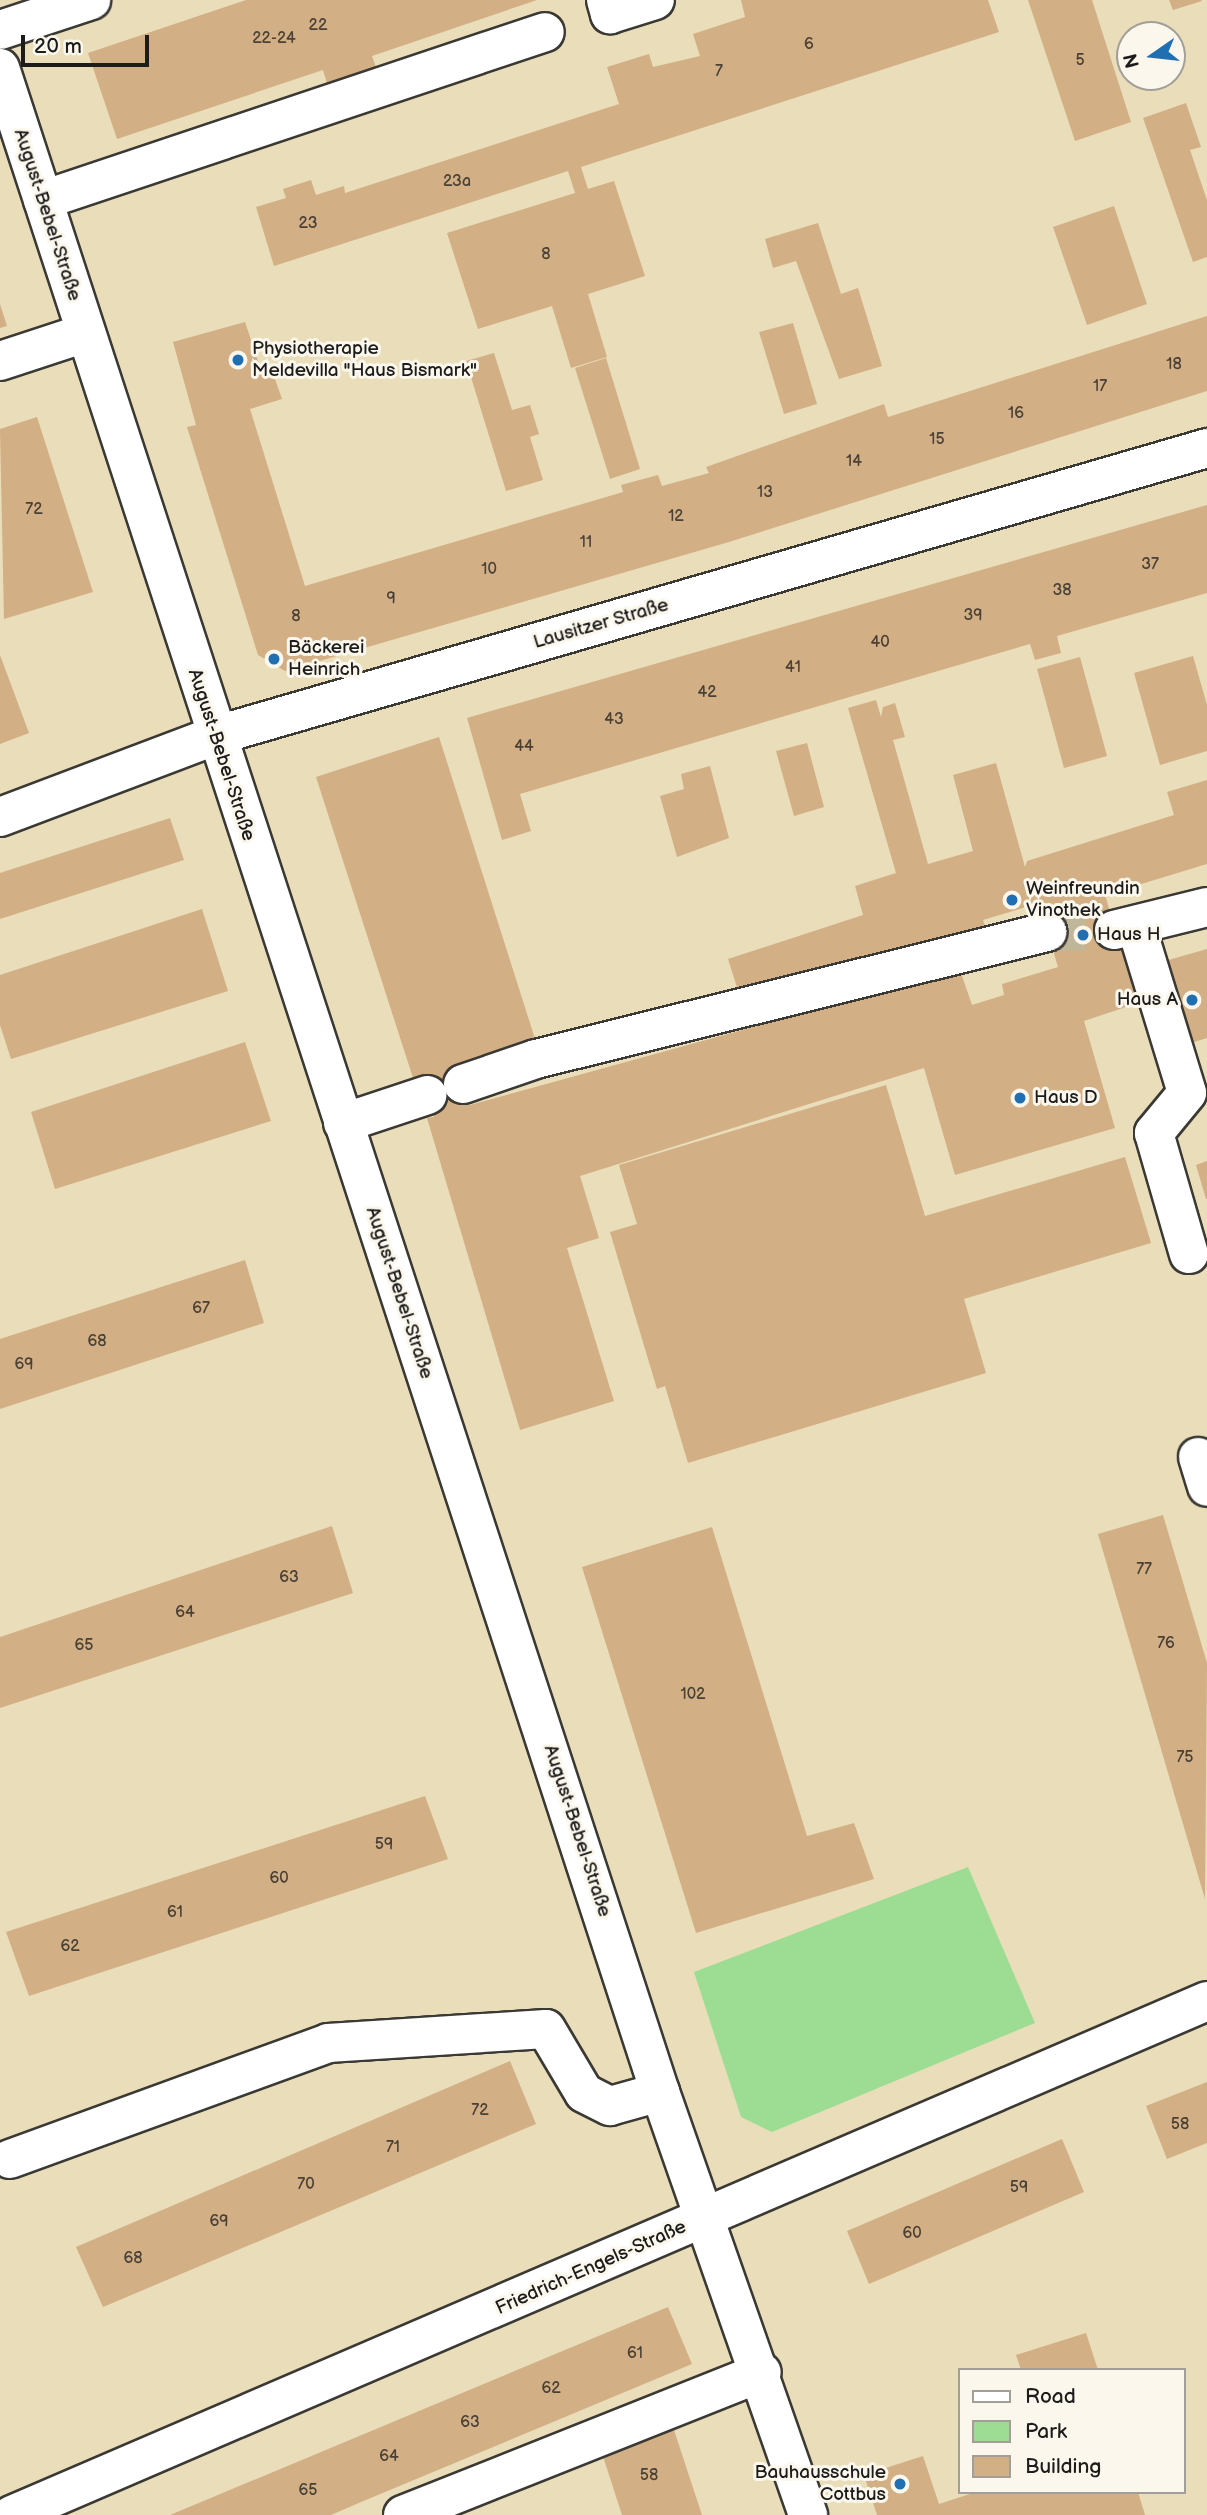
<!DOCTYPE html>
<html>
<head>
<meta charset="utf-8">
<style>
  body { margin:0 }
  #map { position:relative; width:1207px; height:2515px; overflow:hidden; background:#e9deb9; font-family:"Balsamiq Sans",sans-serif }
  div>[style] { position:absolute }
  .green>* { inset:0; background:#9ddd93 }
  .building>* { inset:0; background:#d2af85 }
  .minor-tunnel>* { height:38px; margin-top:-19px; transform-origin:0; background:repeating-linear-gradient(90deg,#c0b79a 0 38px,transparent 0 57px) }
  .roads { filter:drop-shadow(2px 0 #3b3934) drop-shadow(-2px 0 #3b3934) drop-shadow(0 2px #3b3934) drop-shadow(0 -2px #3b3934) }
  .minor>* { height:38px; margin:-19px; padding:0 19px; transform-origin:19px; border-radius:19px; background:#fff }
  .dots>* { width:19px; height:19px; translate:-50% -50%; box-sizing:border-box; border:4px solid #fbf7ec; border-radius:50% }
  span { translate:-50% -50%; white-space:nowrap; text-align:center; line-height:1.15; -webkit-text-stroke:6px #fbf7ec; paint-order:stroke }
  .number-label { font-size:16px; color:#4a4136 }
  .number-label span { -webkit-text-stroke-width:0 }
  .street-label { font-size:19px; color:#1c1c1c }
  .poi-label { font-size:19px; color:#1c1c1c }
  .left { translate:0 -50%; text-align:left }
  .right { translate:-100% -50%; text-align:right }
  .legend { position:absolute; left:958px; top:2368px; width:228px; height:126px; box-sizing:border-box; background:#fbf7ec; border:2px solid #a29f99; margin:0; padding:9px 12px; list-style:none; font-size:21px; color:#1c1c1c }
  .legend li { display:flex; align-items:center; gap:14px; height:35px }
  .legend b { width:35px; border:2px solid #a29f99 }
  .north { position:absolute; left:1116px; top:21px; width:70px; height:70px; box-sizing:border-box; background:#fbf7ec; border:2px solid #a29f99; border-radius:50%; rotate:256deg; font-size:19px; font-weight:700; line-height:28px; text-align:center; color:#1c1c1c }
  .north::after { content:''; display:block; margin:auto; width:24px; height:32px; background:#1f6fb2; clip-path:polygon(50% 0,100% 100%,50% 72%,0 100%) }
  .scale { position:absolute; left:21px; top:35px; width:128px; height:32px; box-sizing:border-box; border:4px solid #1c1c1c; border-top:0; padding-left:9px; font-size:21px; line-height:24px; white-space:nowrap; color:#1c1c1c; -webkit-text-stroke:5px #fbf7ec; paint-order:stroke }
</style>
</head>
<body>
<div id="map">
  <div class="green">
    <div style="clip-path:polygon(968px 1867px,1035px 2023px,772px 2132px,741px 2117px,694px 1972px)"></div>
  </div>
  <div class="building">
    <div style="clip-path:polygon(246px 0,537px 0,372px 56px,377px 70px,328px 87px,323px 70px,117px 139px,88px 53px)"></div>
    <div style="clip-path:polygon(741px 0,988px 0,999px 32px,581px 167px,588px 189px,614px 181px,645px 276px,588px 294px,607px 357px,571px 368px,552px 306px,478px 329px,447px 233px,575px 193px,568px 171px,274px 266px,256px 207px,286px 198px,283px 189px,311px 180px,316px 195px,344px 186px,345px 193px,619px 104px,607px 67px,649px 54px,653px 67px,700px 56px,693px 34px,745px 17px)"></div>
    <div style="clip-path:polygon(1028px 0,1092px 0,1131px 122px,1075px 141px)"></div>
    <div style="clip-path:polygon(1169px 0,1201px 0,1202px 1px,1173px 10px)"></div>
    <div style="clip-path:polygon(1186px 103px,1201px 147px,1190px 150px,1207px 200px,1207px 257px,1193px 262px,1143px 118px)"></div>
    <div style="clip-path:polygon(1114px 206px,1147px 304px,1087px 325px,1053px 227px)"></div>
    <div style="clip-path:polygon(818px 223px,841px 294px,858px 288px,882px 366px,839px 379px,796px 261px,773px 268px,765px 239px)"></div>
    <div style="clip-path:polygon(0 304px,7px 326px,0 328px)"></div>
    <div style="clip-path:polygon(1207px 316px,1207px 391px,729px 542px,285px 671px,258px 655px,187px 427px,196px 425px,173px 342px,245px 322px,259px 364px,274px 376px,282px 399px,250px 409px,305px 586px,623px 492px,621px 485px,658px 475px,662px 486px,709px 473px,706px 467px,884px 404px,888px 417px)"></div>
    <div style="clip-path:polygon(793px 323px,817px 404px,784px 414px,759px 332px)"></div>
    <div style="clip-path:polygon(494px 353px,512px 410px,530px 405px,539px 434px,530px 437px,543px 480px,506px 491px,466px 361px)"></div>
    <div style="clip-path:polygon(606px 358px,640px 469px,610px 479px,575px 368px)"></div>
    <div style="clip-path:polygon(37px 417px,93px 592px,4px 619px,0 429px)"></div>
    <div style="clip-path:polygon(1207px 505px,1207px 593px,1057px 636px,1061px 653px,1035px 660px,1030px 644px,520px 794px,531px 831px,502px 840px,467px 718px)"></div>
    <div style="clip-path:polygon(0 655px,29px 733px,0 744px)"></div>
    <div style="clip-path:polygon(1193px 656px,1207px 705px,1207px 751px,1160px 765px,1134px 673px)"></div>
    <div style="clip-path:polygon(1080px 657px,1107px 756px,1064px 768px,1037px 669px)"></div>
    <div style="clip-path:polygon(876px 700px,881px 717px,883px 707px,895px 703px,905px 737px,893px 740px,928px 864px,973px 851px,953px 775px,996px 763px,1025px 867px,1027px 861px,1174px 815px,1167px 792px,1207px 780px,1207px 864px,1105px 895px,1138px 1003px,1084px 1021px,1115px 1128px,955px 1175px,924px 1068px,580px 1176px,599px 1238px,567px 1248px,614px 1401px,520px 1430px,427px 1118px,434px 1117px,422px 1079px,414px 1081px,316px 777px,439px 737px,536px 1042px,458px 1068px,470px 1105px,960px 970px,972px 1005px,1004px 995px,1002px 984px,1058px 967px,1039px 903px,983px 920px,986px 929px,742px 1003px,728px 959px,863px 915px,855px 886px,896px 873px,848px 708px)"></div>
    <div style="clip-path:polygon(807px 743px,824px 807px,794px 816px,776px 751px)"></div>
    <div style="clip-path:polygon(710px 766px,729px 838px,677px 857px,660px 796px,684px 789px,681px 774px)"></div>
    <div style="clip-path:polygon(170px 818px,184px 860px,0 919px,0 873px)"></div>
    <div style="clip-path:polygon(202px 909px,228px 991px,11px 1059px,0 1025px,0 975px)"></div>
    <div style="clip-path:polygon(1207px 949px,1207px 1038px,1191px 1043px,1165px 961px)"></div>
    <div style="clip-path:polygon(245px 1042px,271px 1121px,55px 1189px,31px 1112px)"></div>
    <div style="clip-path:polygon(886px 1085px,925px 1216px,1125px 1157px,1151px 1243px,964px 1299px,986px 1373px,688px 1463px,665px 1386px,657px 1389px,610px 1232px,637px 1224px,619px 1165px)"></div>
    <div style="clip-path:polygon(1207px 1161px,1207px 1199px,1206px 1199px,1196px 1165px)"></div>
    <div style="clip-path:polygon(245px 1260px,264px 1323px,0 1409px,0 1339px)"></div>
    <div style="clip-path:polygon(1163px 1515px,1207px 1663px,1205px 1899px,1098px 1534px)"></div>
    <div style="clip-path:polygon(332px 1526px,353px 1593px,0 1708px,0 1637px)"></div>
    <div style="clip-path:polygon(712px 1527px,807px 1836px,854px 1823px,874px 1879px,696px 1933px,582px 1567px)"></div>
    <div style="clip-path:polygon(425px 1796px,448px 1859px,29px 1996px,6px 1932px)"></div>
    <div style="clip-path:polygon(510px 2061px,536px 2124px,103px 2307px,76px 2247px)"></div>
    <div style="clip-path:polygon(1207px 2082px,1207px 2143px,1167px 2159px,1146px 2106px)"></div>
    <div style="clip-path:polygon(1062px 2139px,1084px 2192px,869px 2284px,847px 2231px)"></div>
    <div style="clip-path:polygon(668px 2307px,692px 2364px,361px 2502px,331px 2515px,170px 2515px)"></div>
    <div style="clip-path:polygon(1086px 2333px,1098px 2370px,1021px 2370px,1016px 2355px)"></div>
    <div style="clip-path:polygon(671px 2421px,702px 2515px,622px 2515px,599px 2444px)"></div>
    <div style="clip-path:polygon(923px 2456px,939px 2504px,976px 2492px,1138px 2492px,1145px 2515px,877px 2515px,864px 2475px)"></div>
  </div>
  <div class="minor-tunnel">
    <div style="left:1047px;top:932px;width:67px;rotate:-1.7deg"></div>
  </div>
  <div class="roads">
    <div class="minor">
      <div style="left:606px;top:0;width:15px;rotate:74deg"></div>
      <div style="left:610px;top:14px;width:47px;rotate:-17.3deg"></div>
      <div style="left:0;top:30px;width:96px;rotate:-18.2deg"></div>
      <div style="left:0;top:68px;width:2129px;rotate:71.94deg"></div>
      <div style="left:660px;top:2092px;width:448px;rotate:70.7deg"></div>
      <div style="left:43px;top:200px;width:529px;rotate:-18.5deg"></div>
      <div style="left:0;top:361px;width:89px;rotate:-18.2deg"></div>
      <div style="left:0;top:817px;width:229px;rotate:-20.7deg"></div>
      <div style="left:214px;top:736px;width:1034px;rotate:-16.17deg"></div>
      <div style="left:1137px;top:929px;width:171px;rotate:73deg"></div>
      <div style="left:1187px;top:1093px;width:52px;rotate:129.5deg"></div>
      <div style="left:1154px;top:1133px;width:126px;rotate:73.9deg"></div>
      <div style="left:1114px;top:930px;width:96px;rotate:-13.9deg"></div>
      <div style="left:463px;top:1084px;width:77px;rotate:-18.9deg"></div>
      <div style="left:536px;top:1059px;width:527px;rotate:-13.96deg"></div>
      <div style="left:343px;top:1123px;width:89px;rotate:-18.4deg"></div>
      <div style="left:1198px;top:1457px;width:31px;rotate:73deg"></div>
      <div style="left:10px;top:2159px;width:338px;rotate:-20deg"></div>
      <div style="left:328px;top:2043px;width:218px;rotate:-3.7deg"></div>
      <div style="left:546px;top:2029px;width:74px;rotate:59.3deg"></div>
      <div style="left:584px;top:2093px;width:29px;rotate:27deg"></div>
      <div style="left:610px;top:2106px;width:52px;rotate:-15.6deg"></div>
      <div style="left:12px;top:2515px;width:1301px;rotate:-23.27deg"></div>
      <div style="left:403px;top:2515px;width:386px;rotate:-21.7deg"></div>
    </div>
  </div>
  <div class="dots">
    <div style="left:238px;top:360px;background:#1f6fb2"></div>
    <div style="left:274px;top:659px;background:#1f6fb2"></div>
    <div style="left:1012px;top:900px;background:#1f6fb2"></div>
    <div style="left:1083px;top:935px;background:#1f6fb2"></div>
    <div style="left:1192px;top:1000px;background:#1f6fb2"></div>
    <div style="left:1020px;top:1098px;background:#1f6fb2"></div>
    <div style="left:900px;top:2484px;background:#1f6fb2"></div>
  </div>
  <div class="number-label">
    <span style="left:318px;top:26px">22</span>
    <span style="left:274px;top:39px">22-24</span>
    <span style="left:809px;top:45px">6</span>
    <span style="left:1080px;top:61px">5</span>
    <span style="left:719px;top:72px">7</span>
    <span style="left:457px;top:182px">23a</span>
    <span style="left:308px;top:224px">23</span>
    <span style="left:546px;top:255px">8</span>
    <span style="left:1174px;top:365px">18</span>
    <span style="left:1100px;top:387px">17</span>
    <span style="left:1016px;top:414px">16</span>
    <span style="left:937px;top:440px">15</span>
    <span style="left:854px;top:462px">14</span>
    <span style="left:765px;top:493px">13</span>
    <span style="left:34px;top:510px">72</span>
    <span style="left:676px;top:517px">12</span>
    <span style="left:586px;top:543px">11</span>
    <span style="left:1150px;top:565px">37</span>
    <span style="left:489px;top:570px">10</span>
    <span style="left:1062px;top:591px">38</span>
    <span style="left:391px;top:599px">9</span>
    <span style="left:973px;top:616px">39</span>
    <span style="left:296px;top:617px">8</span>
    <span style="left:880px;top:643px">40</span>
    <span style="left:793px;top:668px">41</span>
    <span style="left:707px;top:693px">42</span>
    <span style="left:614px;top:720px">43</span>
    <span style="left:524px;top:747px">44</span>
    <span style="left:201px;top:1309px">67</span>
    <span style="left:97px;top:1342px">68</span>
    <span style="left:24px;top:1365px">69</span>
    <span style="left:1144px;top:1570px">77</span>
    <span style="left:289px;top:1578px">63</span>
    <span style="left:185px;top:1613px">64</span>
    <span style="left:1166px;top:1644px">76</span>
    <span style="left:84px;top:1646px">65</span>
    <span style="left:693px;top:1695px">102</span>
    <span style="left:1185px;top:1758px">75</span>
    <span style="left:384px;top:1845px">59</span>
    <span style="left:279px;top:1879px">60</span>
    <span style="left:175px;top:1913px">61</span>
    <span style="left:70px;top:1947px">62</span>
    <span style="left:480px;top:2111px">72</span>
    <span style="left:1180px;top:2125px">58</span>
    <span style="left:393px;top:2148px">71</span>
    <span style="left:306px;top:2185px">70</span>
    <span style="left:1019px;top:2188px">59</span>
    <span style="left:219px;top:2222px">69</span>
    <span style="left:912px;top:2234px">60</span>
    <span style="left:133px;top:2259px">68</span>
    <span style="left:635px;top:2354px">61</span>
    <span style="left:551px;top:2389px">62</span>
    <span style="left:470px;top:2423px">63</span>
    <span style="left:389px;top:2457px">64</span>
    <span style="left:649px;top:2476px">58</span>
    <span style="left:308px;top:2491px">65</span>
  </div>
  <div class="street-label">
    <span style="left:47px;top:215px;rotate:72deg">August-Bebel-Straße</span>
    <span style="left:601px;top:624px;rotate:-16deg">Lausitzer Straße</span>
    <span style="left:221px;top:755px;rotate:72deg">August-Bebel-Straße</span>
    <span style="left:399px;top:1293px;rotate:72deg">August-Bebel-Straße</span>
    <span style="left:577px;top:1831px;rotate:72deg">August-Bebel-Straße</span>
    <span style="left:591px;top:2268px;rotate:-24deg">Friedrich-Engels-Straße</span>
  </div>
  <div class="poi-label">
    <span class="left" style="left:252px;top:360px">Physiotherapie<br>Meldevilla "Haus Bismark"</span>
    <span class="left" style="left:288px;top:659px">Bäckerei<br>Heinrich</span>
    <span class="left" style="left:1026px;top:900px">Weinfreundin<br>Vinothek</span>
    <span class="left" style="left:1097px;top:935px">Haus H</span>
    <span class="right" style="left:1178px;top:1000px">Haus A</span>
    <span class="left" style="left:1034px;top:1098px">Haus D</span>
    <span class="right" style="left:886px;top:2484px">Bauhausschule<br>Cottbus</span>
  </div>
  <ul class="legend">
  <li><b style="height:9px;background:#fff"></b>Road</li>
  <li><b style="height:19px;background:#9ddd93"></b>Park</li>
  <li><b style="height:19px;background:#d2af85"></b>Building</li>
  </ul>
  <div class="north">N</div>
  <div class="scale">20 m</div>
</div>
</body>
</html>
